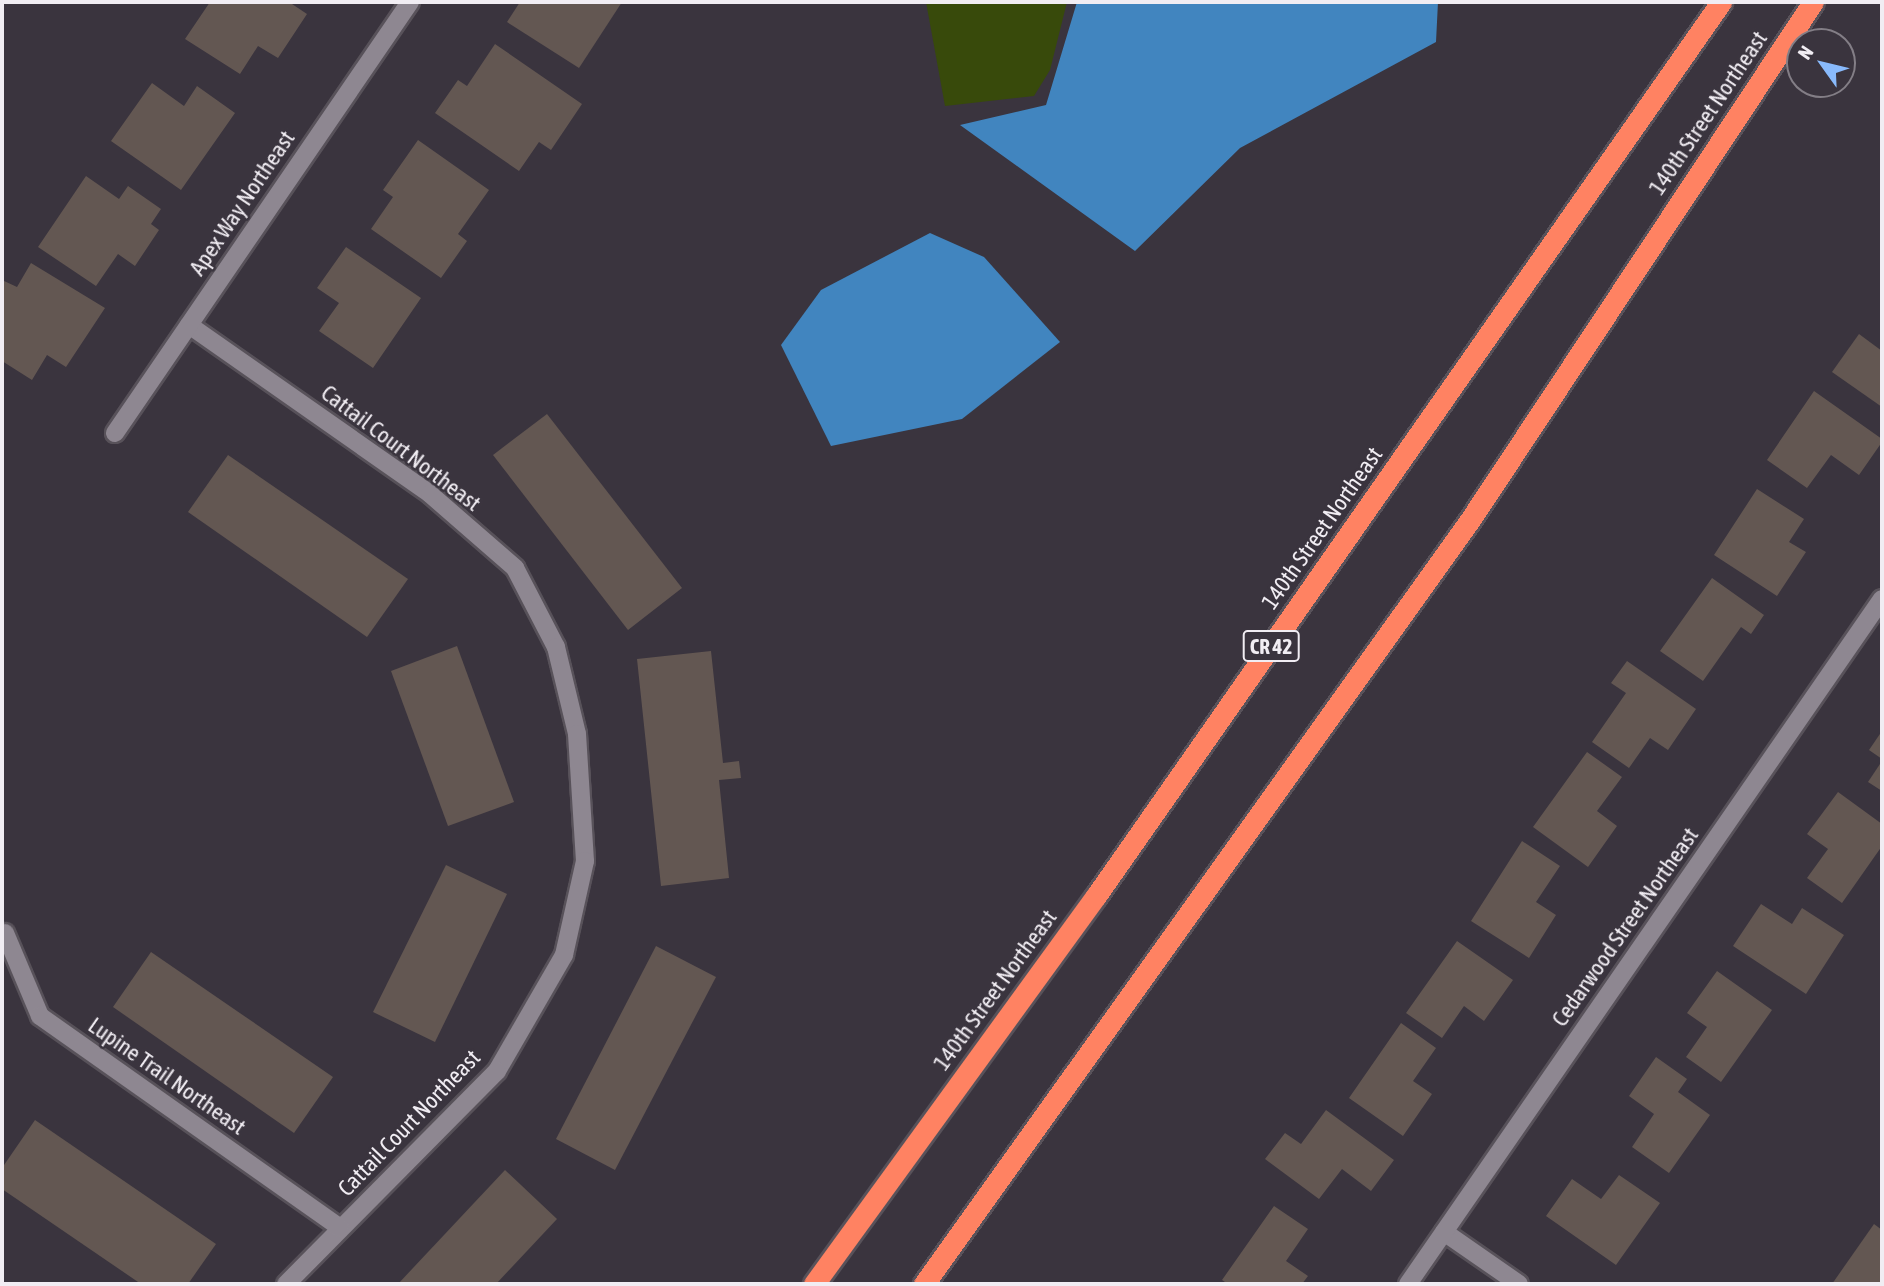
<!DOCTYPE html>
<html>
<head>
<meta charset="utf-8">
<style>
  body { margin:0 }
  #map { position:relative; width:1884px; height:1286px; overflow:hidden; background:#3a343e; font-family:"Asap Condensed",sans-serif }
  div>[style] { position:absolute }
  .green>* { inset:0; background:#384a0b }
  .water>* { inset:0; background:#4185bf }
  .building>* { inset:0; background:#635752 }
  .roads { filter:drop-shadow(2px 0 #58525a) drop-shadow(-2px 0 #58525a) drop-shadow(0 2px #58525a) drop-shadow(0 -2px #58525a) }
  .minor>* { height:18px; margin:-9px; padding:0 9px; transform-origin:9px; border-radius:9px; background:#8e8791 }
  .highway>* { height:21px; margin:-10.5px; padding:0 10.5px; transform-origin:10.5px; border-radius:10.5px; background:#ff8262 }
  span { translate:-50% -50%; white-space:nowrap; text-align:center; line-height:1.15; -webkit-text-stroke:5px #3a343e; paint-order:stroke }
  .shield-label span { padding:2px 5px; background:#3a343e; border:2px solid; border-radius:5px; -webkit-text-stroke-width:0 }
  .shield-label { font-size:21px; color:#f1edf3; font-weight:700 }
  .street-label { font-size:23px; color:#f1edf3 }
  .frame { position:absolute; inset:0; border:4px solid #f1edf3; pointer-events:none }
  .north { position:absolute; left:1786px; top:28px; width:70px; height:70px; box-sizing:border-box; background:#3a343e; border:2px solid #837e86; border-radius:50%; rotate:304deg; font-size:19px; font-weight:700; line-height:28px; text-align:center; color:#f1edf3 }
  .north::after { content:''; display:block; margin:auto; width:24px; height:32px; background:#89bafc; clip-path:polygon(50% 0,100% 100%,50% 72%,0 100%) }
</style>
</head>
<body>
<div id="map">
  <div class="green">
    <div style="clip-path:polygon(926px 2px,1067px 2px,1050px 70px,1034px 96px,945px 106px)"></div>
  </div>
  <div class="water">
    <div style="clip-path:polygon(1077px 2px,1438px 2px,1436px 42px,1240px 148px,1135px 251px,960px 125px,1046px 105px)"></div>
    <div style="clip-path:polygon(930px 233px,984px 257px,1060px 342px,962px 419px,831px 446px,781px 345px,821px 290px)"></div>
  </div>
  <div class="building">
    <div style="clip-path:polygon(210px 2px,289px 2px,307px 14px,278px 58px,258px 46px,240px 74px,185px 39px)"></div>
    <div style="clip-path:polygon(520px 2px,622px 2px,579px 68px,507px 22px)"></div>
    <div style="clip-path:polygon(495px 44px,582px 104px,551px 150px,539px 142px,519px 171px,435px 113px,458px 80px,467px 86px)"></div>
    <div style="clip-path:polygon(152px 83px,184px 106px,197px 86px,235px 113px,181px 190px,111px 141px)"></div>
    <div style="clip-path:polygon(418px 140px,489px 190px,458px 234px,467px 241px,441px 278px,371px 229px,393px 197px,383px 190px)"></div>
    <div style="clip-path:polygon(86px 176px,119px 199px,128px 186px,161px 209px,151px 224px,159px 230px,135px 266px,118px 254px,96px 286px,38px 247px)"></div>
    <div style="clip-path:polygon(346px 247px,421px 298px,373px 368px,319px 331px,339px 303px,317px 288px)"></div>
    <div style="clip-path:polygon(31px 263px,105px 308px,66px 367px,47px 355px,32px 380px,2px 361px,2px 280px,17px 287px)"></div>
    <div style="clip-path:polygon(1859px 334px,1882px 351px,1882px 407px,1832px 372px)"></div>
    <div style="clip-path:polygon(1814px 391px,1882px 439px,1882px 442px,1859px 475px,1831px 455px,1807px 488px,1767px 460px)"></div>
    <div style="clip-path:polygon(547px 414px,682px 588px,628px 630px,493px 455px)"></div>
    <div style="clip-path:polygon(228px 455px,408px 579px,367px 637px,188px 512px)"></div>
    <div style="clip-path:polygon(1757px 489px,1804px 519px,1789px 542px,1806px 552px,1777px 596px,1714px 555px)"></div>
    <div style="clip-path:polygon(1712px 578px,1764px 615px,1751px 634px,1741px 627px,1703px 681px,1660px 651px)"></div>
    <div style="clip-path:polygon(457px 646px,514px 802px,448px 826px,391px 671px)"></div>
    <div style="clip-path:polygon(711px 651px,723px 763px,739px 761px,741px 778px,719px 780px,729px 878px,661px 886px,637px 659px)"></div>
    <div style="clip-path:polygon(1627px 661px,1696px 709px,1668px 750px,1650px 738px,1629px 768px,1592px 742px,1626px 693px,1611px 683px)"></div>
    <div style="clip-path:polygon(1882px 731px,1882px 759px,1869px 750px)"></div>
    <div style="clip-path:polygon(1587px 752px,1622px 777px,1597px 811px,1617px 826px,1588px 867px,1533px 827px)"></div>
    <div style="clip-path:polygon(1882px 761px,1882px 791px,1868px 782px)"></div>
    <div style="clip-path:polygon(1838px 792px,1882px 824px,1882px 846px,1842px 903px,1807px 878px,1828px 849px,1807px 834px)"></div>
    <div style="clip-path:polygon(1522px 841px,1560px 866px,1536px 902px,1556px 915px,1529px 958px,1471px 921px)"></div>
    <div style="clip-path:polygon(446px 865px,507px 894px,435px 1042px,373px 1012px)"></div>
    <div style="clip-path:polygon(1761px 904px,1792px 924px,1802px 908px,1844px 935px,1806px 994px,1733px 946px)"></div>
    <div style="clip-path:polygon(1457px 941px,1513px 980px,1484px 1021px,1464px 1006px,1442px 1038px,1406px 1013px)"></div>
    <div style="clip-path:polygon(656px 946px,716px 977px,615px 1170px,556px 1139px)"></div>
    <div style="clip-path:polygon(151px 952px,333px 1077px,294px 1133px,113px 1007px)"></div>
    <div style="clip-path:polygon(1717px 971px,1772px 1010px,1721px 1082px,1686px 1057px,1707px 1027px,1687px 1013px)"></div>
    <div style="clip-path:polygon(1401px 1023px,1436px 1048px,1413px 1081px,1432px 1094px,1403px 1136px,1349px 1098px)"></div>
    <div style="clip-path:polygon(1656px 1057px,1687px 1079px,1678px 1092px,1710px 1115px,1669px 1173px,1632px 1147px,1654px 1114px,1629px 1096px)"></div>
    <div style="clip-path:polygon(1326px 1110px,1394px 1160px,1371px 1191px,1342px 1169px,1319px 1199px,1265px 1159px,1285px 1133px,1301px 1144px)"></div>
    <div style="clip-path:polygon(35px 1120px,216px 1244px,188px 1284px,141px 1284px,2px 1189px,2px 1168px)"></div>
    <div style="clip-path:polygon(505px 1170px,557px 1219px,496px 1284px,398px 1284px)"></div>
    <div style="clip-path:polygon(1619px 1175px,1660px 1203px,1616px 1265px,1546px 1216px,1572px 1179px,1601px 1199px)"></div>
    <div style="clip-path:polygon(1274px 1206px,1308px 1229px,1286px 1261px,1308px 1276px,1302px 1284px,1228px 1284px,1222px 1280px)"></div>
    <div style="clip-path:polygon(1874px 1224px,1882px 1230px,1882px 1284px,1832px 1284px)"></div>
  </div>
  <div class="roads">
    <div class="minor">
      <div style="left:189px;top:325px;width:294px;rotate:35deg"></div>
      <div style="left:430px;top:494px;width:113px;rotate:41deg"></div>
      <div style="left:515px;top:568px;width:89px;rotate:62.6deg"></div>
      <div style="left:556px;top:647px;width:89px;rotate:76.4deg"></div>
      <div style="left:577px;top:734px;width:127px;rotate:86.4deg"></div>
      <div style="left:585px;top:861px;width:96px;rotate:102.6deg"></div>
      <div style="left:564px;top:955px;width:134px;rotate:120deg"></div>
      <div style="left:497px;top:1071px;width:300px;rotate:134.7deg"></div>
      <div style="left:115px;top:433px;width:522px;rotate:-55.61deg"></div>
      <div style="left:5px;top:933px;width:90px;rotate:67.1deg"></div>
      <div style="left:40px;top:1016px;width:367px;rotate:35.2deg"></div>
      <div style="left:1444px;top:1232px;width:91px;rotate:34.7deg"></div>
      <div style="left:1408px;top:1284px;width:833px;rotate:-55.32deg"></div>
    </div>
    <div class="highway">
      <div style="left:814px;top:1284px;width:480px;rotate:-54deg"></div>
      <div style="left:1096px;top:896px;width:1091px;rotate:-55.04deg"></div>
      <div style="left:924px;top:1284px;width:939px;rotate:-54.45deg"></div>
      <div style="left:1470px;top:520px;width:621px;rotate:-56.49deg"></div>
    </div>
  </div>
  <div class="shield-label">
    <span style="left:1271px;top:646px">CR 42</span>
  </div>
  <div class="street-label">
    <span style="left:1708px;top:113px;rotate:-56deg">140th Street Northeast</span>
    <span style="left:242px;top:203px;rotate:-56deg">Apex Way Northeast</span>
    <span style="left:401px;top:448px;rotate:37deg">Cattail Court Northeast</span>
    <span style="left:1322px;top:528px;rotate:-55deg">140th Street Northeast</span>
    <span style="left:1625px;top:927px;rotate:-55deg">Cedarwood Street Northeast</span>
    <span style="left:995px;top:990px;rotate:-54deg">140th Street Northeast</span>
    <span style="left:167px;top:1076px;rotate:35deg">Lupine Trail Northeast</span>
    <span style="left:409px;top:1123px;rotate:-46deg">Cattail Court Northeast</span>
  </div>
  <div class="frame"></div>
  <div class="north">N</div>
</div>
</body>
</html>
